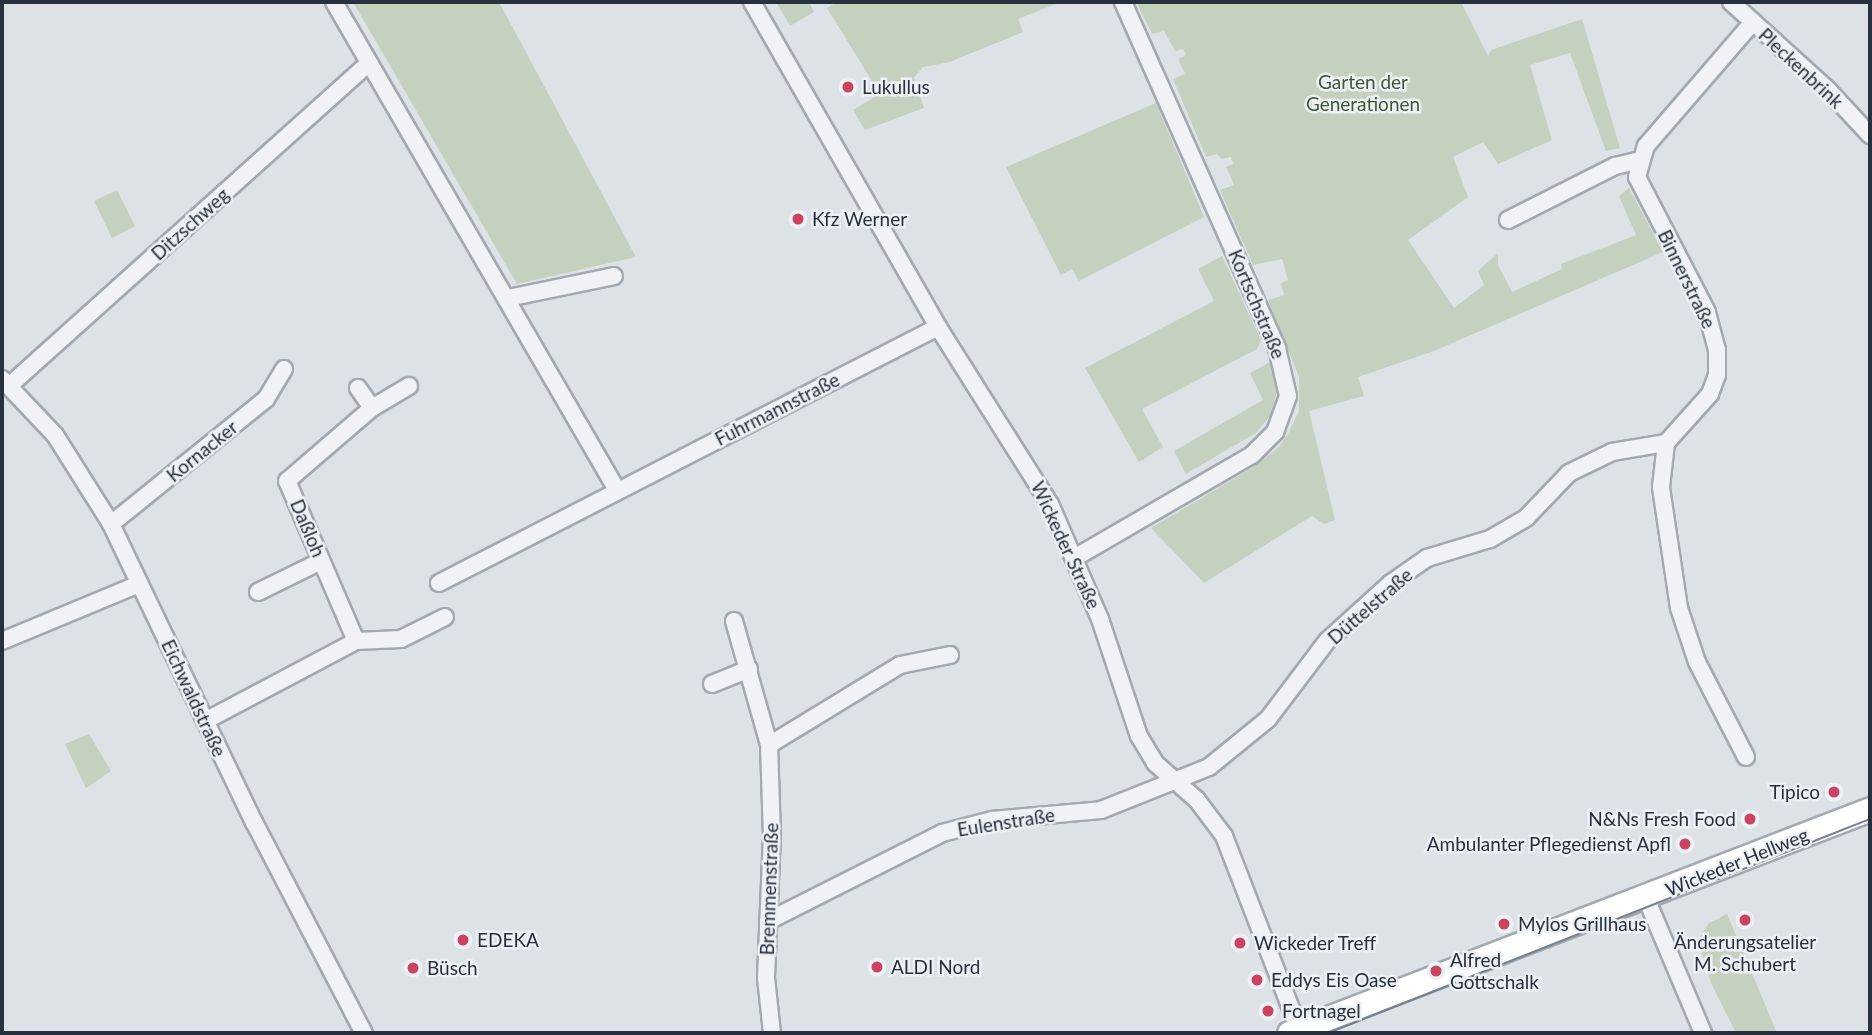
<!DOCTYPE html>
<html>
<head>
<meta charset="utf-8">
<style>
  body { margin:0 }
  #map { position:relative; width:1872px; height:1035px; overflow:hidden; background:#dde2e7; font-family:Lato,sans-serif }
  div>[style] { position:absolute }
  .green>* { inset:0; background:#c4d1bf }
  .roads { filter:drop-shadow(2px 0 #a3a9b1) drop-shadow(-2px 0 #a3a9b1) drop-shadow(0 2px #a3a9b1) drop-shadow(0 -2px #a3a9b1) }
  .street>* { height:16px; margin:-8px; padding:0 8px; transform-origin:8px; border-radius:8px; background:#f0f2f5 }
  .secondary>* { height:23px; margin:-11.5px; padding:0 11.5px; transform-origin:11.5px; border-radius:11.5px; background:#fff }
  .tram>* { height:2px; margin:-1px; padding:0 1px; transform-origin:1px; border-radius:1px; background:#778290 }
  .dots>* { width:19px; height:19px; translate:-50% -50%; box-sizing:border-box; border:4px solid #edf1f5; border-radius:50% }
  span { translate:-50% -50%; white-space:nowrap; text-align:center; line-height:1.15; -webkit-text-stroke:5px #edf1f5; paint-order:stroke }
  .street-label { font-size:19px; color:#27313d }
  .park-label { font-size:19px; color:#3e5935 }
  .poi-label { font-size:19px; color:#27313d }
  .left { translate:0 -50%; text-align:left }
  .right { translate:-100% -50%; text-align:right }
  .frame { position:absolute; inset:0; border:4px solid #27313d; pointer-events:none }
</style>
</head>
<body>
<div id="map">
  <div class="green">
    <div style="clip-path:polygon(353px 2px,499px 2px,636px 257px,517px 284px)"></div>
    <div style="clip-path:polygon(776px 2px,809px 2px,814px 12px,790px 26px)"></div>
    <div style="clip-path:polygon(837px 2px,1061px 2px,1018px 19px,1023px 32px,950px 62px,923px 67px,914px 78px,924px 108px,865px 130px,853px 110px,880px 94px,827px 8px)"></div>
    <div style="clip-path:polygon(1136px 2px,1461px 2px,1488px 56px,1491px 50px,1582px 19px,1620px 148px,1606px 151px,1570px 53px,1530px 65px,1552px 140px,1498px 164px,1483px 142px,1453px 157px,1468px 197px,1408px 240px,1454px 308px,1484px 285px,1478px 271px,1498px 253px,1498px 265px,1512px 292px,1562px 269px,1561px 264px,1636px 235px,1619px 196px,1629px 188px,1663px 252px,1434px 351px,1358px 377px,1364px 396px,1309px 411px,1335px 520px,1324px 524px,1312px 516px,1204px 583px,1151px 528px,1252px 468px,1279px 447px,1289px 432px,1299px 411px,1299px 377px,1268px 300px,1284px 295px,1281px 283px,1288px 280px,1282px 259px,1253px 265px,1220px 190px,1234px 185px,1226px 167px,1233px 164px,1231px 157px,1222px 159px,1217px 154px,1206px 157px,1173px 79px,1185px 74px,1178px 59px,1186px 55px,1183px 49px,1175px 51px,1164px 31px,1152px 34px)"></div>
    <div style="clip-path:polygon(1156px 103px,1204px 217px,1079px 281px,1072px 269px,1061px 275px,1006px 167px)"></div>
    <div style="clip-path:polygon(117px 190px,135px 226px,112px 238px,94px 201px)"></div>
    <div style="clip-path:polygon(1222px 256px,1261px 340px,1257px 349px,1142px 409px,1163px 447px,1139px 462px,1085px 368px,1214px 301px,1198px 269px)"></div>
    <div style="clip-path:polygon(1270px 362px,1277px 392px,1270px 416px,1257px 432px,1186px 474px,1174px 451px,1263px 400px,1250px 373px)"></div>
    <div style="clip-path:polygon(89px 734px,111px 771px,86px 788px,65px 744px)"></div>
    <div style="clip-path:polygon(1727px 914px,1777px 1033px,1736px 1033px,1711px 983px,1698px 940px,1709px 923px)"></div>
  </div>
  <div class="roads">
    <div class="street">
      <div style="left:334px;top:2px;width:564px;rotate:59.89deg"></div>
      <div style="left:752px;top:2px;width:374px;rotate:60.2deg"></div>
      <div style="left:938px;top:327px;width:209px;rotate:57.7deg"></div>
      <div style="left:1050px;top:504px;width:125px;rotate:66.5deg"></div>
      <div style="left:1100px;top:619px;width:123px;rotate:71.6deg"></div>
      <div style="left:1139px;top:736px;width:31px;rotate:59deg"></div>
      <div style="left:1155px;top:763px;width:56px;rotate:41.4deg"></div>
      <div style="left:1197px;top:800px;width:45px;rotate:53.1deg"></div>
      <div style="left:1224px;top:836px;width:207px;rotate:68.8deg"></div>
      <div style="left:1731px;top:2px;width:131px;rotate:42.2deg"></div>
      <div style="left:1828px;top:90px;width:62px;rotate:47deg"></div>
      <div style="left:1508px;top:220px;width:120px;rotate:-26.8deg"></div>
      <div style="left:1615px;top:166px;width:26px;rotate:-13deg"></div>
      <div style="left:508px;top:298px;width:108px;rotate:-11.7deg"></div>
      <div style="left:2px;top:379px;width:77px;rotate:46.6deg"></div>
      <div style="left:55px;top:435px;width:105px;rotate:57.8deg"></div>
      <div style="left:111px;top:524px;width:331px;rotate:64.4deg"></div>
      <div style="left:254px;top:822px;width:238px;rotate:62.5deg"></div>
      <div style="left:10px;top:385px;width:482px;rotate:-41.9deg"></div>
      <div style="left:358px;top:388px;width:24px;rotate:55deg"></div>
      <div style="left:111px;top:524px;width:199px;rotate:-38.9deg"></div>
      <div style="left:266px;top:399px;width:35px;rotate:-59deg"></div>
      <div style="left:1076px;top:557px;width:203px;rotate:-30.1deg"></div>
      <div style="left:1252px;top:455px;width:33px;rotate:-45deg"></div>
      <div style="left:1275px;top:432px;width:38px;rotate:-70deg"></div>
      <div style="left:1288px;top:396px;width:49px;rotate:-102.9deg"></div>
      <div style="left:1277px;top:348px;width:379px;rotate:-114deg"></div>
      <div style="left:439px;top:583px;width:561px;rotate:-27.16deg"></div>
      <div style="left:258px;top:592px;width:70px;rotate:-26.2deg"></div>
      <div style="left:734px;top:621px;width:129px;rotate:74.2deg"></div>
      <div style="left:769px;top:745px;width:89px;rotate:88.1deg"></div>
      <div style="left:772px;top:834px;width:144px;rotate:92.4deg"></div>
      <div style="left:766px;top:978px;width:55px;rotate:83.8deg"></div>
      <div style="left:2px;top:641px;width:148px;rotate:-22.6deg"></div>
      <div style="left:356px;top:641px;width:174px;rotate:-113.3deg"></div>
      <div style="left:287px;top:481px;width:112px;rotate:-40.7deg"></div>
      <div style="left:372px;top:408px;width:43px;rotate:-30.7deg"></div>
      <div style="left:712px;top:684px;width:40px;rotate:-22deg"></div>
      <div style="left:205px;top:721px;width:171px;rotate:-27.9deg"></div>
      <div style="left:356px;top:641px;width:45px;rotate:-2.5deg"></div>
      <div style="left:401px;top:639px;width:49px;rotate:-26.6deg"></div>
      <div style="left:769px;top:745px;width:153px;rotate:-31.4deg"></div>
      <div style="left:900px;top:665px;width:51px;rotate:-11.3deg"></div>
      <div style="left:1746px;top:757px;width:107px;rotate:-117.3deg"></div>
      <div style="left:1697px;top:662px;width:57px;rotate:-108.4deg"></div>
      <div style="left:1679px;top:608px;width:122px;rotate:-98.5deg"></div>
      <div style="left:1661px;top:487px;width:44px;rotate:-83.5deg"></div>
      <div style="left:1666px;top:443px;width:66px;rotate:-48.1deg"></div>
      <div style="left:1710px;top:394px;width:20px;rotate:-70deg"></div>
      <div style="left:1717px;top:375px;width:25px;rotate:-90deg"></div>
      <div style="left:1717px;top:350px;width:39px;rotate:-105deg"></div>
      <div style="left:1707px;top:312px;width:152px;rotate:-117.4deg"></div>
      <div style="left:1637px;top:177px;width:32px;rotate:-74deg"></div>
      <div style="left:1646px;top:146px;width:164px;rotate:-49.2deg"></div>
      <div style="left:1646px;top:898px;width:147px;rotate:67.1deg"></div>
      <div style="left:768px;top:921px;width:195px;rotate:-26.8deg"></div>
      <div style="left:942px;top:833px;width:52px;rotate:-14.6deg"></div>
      <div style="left:992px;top:820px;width:109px;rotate:-5.2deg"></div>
      <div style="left:1101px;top:810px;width:116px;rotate:-21.7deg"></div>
      <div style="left:1209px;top:767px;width:76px;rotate:-39.1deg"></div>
      <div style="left:1268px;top:719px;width:98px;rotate:-52.9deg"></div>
      <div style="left:1327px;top:641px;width:86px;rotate:-42.2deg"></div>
      <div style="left:1391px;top:583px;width:44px;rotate:-34.8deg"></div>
      <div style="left:1427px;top:558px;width:66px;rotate:-16.8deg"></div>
      <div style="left:1490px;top:539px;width:42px;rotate:-30.3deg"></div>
      <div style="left:1526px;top:518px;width:62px;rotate:-46.3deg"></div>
      <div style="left:1569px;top:473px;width:48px;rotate:-26deg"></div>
      <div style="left:1612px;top:452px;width:55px;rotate:-9.5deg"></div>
    </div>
    <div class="secondary">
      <div style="left:1289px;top:1033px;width:623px;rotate:-21.08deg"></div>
    </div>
  </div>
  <div class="tram">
    <div style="left:1328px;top:1033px;width:583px;rotate:-21.55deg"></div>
  </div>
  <div class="dots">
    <div style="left:848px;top:87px;background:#cb4361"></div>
    <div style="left:798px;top:219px;background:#cb4361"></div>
    <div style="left:1834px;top:792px;background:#cb4361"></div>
    <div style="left:1750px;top:819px;background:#cb4361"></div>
    <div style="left:1685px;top:844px;background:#cb4361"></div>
    <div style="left:1745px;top:920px;background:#cb4361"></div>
    <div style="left:1504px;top:924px;background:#cb4361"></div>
    <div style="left:463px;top:940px;background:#cb4361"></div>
    <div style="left:1240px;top:943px;background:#cb4361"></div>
    <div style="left:877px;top:967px;background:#cb4361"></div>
    <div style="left:413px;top:968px;background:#cb4361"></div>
    <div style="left:1436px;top:971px;background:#cb4361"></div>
    <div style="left:1257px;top:980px;background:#cb4361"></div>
    <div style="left:1268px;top:1011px;background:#cb4361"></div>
  </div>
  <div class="street-label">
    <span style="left:1801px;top:68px;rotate:43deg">Pleckenbrink</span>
    <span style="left:190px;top:224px;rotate:-42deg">Ditzschweg</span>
    <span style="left:1687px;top:279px;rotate:64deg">Binnerstraße</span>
    <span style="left:1257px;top:304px;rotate:67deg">Kortschstraße</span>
    <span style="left:777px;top:409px;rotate:-27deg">Fuhrmannstraße</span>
    <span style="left:202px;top:451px;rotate:-39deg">Kornacker</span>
    <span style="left:308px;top:528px;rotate:67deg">Daßloh</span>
    <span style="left:1066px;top:545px;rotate:65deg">Wickeder Straße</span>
    <span style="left:1370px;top:606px;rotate:-41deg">Düttelstraße</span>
    <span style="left:194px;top:698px;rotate:65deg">Eichwaldstraße</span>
    <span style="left:1006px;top:822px;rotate:-9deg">Eulenstraße</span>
    <span style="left:1737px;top:862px;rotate:-22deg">Wickeder Hellweg</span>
    <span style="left:769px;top:889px;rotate:-88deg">Bremmenstraße</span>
  </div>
  <div class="park-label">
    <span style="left:1363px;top:93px">Garten der<br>Generationen</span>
  </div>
  <div class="poi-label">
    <span class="left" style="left:862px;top:87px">Lukullus</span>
    <span class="left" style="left:812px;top:219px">Kfz Werner</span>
    <span class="right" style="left:1820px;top:792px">Tipico</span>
    <span class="right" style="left:1736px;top:819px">N&amp;Ns Fresh Food</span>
    <span class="right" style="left:1671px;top:844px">Ambulanter Pflegedienst Apfl</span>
    <span class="left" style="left:1518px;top:924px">Mylos Grillhaus</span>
    <span class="left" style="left:477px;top:940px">EDEKA</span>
    <span style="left:1745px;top:953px">Änderungsatelier<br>M. Schubert</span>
    <span class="left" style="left:1254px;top:943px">Wickeder Treff</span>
    <span class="left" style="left:1450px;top:971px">Alfred<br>Gottschalk</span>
    <span class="left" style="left:891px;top:967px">ALDI Nord</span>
    <span class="left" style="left:427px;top:968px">Büsch</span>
    <span class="left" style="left:1271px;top:980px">Eddys Eis Oase</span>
    <span class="left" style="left:1282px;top:1011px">Fortnagel</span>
  </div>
  <div class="frame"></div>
</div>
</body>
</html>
